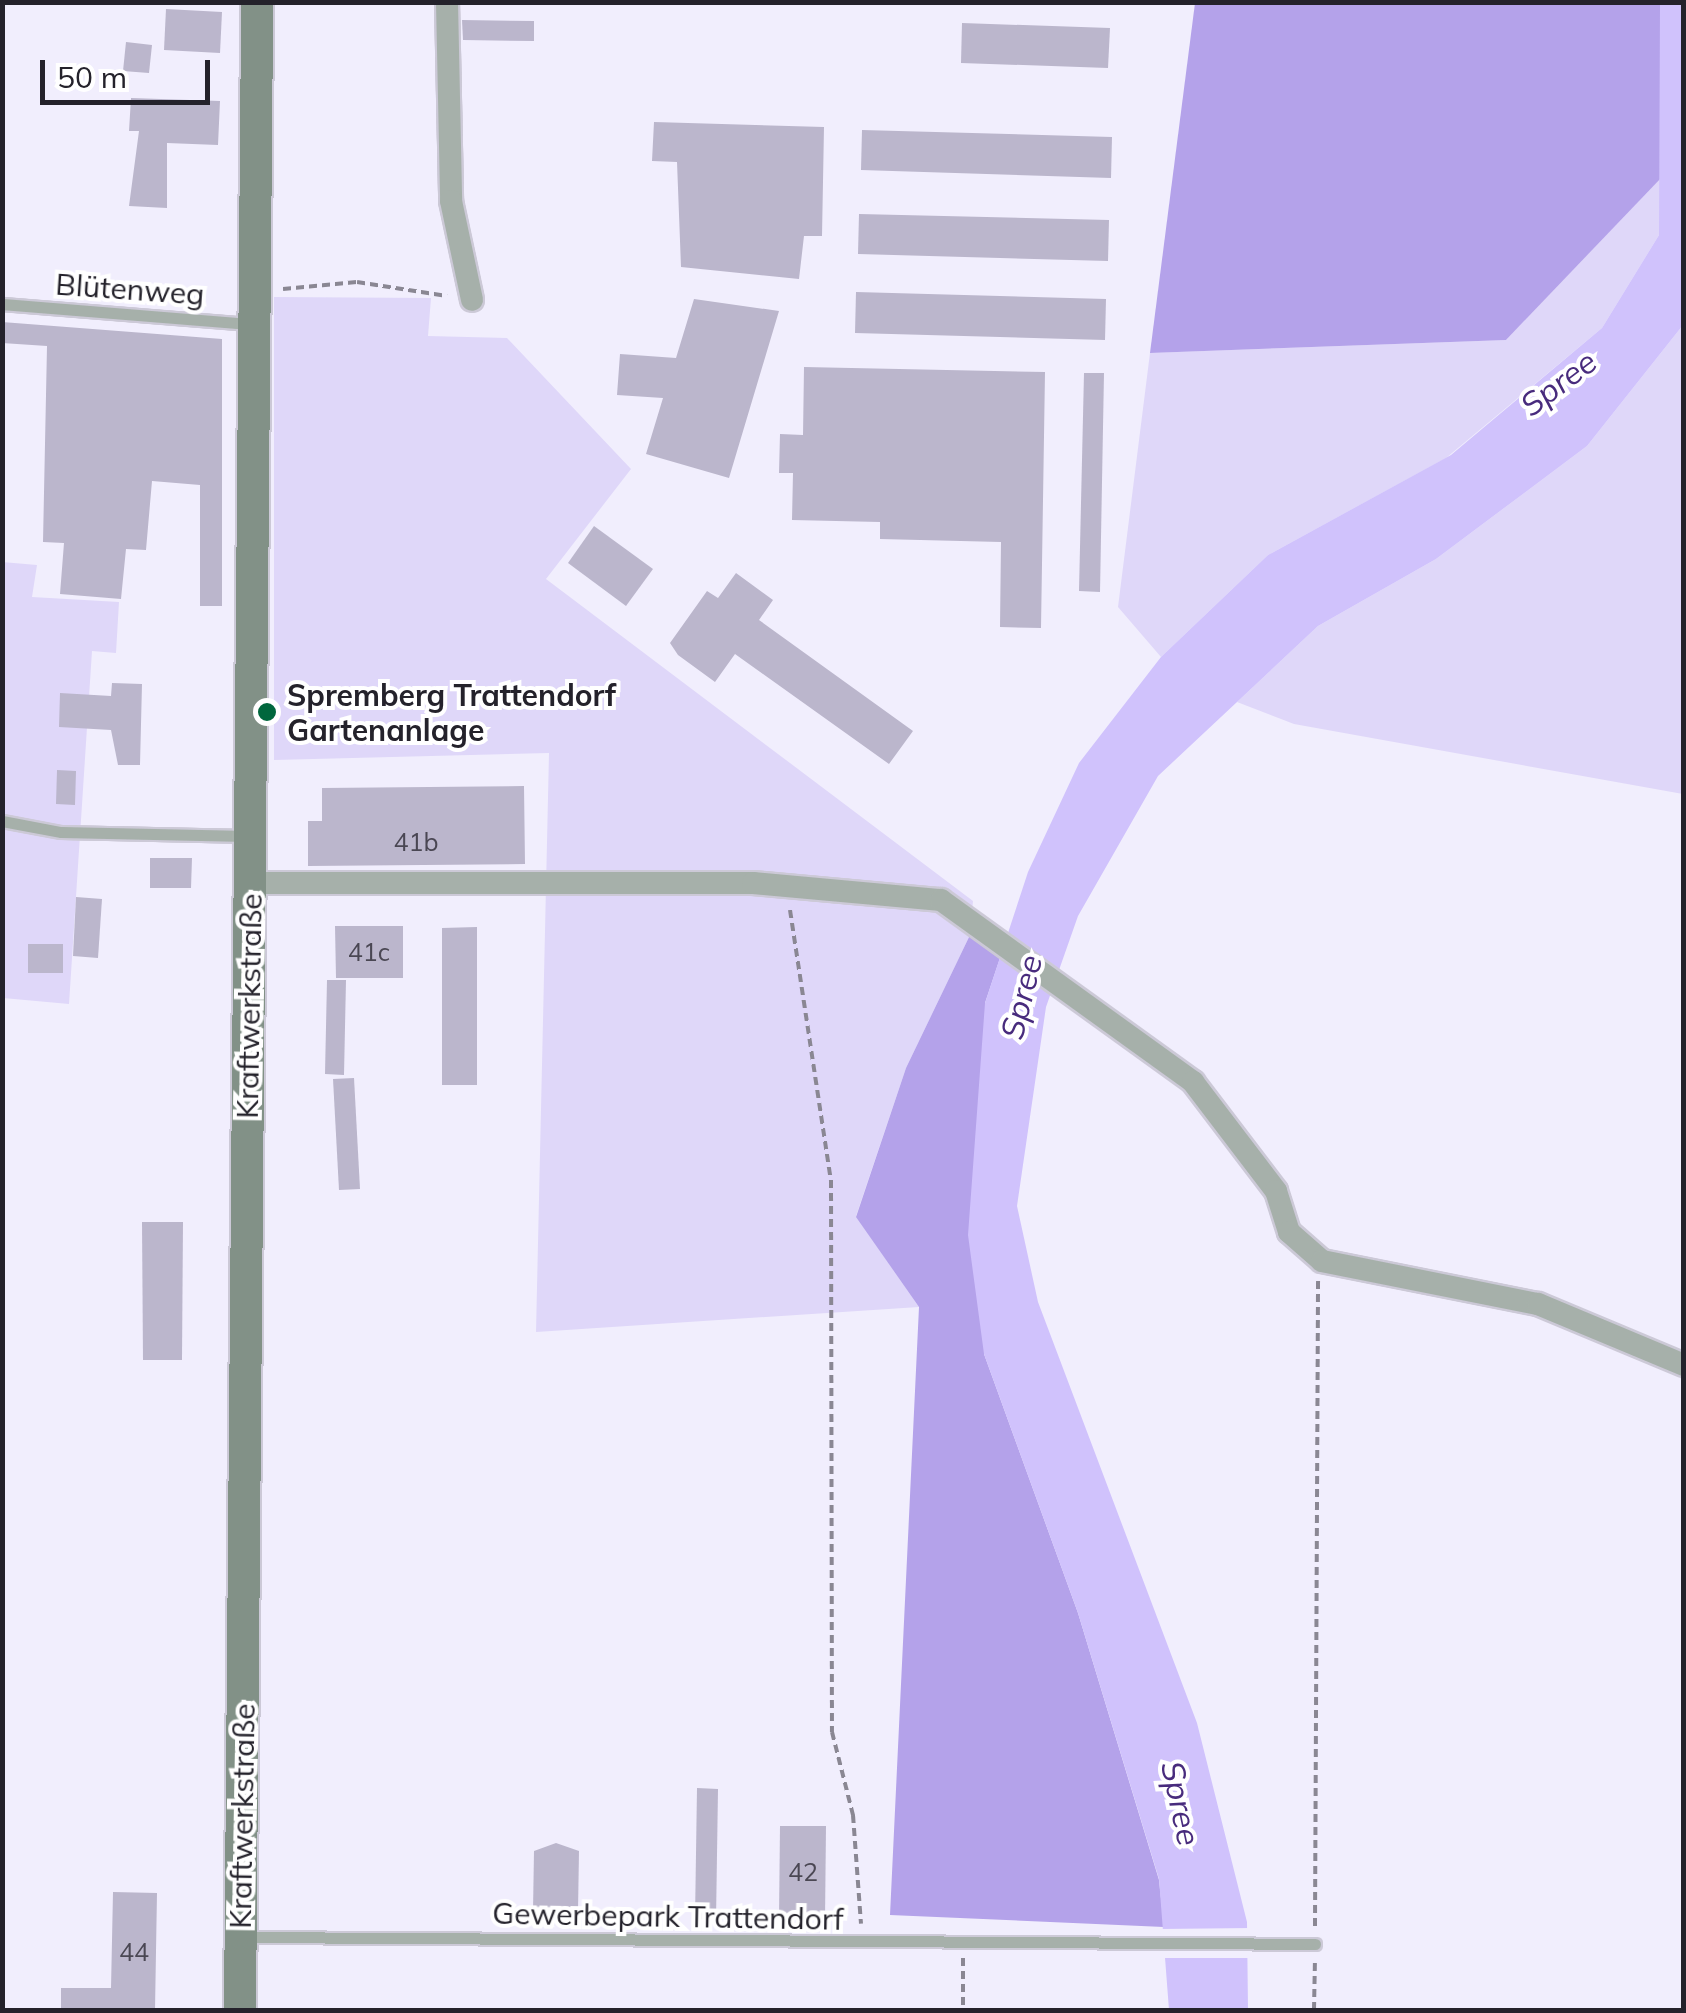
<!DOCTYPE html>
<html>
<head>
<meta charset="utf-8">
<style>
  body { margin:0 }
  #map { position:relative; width:1686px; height:2013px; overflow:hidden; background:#f1eefd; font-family:Mulish,sans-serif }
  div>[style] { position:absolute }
  .green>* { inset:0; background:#dfd7f9 }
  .forest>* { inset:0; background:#b4a2ea }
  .water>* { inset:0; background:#d0c2fc }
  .pier>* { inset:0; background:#f1eefd }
  .building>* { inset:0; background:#bbb6cc }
  .path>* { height:4px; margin-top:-2px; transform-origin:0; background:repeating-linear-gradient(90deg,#8a8793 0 8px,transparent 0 13px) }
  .roads { filter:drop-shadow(2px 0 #ccc9d7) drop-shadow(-2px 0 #ccc9d7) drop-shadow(0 2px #ccc9d7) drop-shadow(0 -2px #ccc9d7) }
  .lane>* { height:11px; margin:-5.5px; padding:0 5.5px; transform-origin:5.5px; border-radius:5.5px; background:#a6b0aa }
  .street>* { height:22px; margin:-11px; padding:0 11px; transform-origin:11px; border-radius:11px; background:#a6b0aa }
  .secondary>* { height:32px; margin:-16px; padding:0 16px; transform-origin:16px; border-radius:16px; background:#829187 }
  .dots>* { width:28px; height:28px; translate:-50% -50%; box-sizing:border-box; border:5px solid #fff; border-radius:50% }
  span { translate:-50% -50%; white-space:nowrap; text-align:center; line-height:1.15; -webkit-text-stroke:8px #fff; paint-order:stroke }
  .number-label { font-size:25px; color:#4a4753 }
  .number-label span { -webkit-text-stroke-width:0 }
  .street-label { font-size:30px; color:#24222b }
  .poi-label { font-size:30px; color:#24222b; font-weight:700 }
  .left { translate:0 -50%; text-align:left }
  .water-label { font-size:32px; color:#482b7d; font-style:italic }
  .frame { position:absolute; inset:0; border:5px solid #24222b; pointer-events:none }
  .scale { position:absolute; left:40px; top:60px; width:170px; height:45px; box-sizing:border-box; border:5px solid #24222b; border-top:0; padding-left:12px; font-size:30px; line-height:35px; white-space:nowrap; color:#24222b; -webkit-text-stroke:8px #fff; paint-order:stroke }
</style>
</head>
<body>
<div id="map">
  <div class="green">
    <div style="clip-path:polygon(1664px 175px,1659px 235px,1602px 328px,1446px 458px,1268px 555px,1161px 657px,1118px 607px,1150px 353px,1506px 340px)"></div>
    <div style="clip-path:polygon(274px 297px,431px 298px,428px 336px,507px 338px,631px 469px,546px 579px,973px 901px,970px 935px,906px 1068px,856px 1216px,919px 1307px,536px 1332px,549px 753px,274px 760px)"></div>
    <div style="clip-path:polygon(1683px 325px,1683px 794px,1294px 724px,1237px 702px,1318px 626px,1436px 559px,1587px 446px)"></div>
    <div style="clip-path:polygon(2px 562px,37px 565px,32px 597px,119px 602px,116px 653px,92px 651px,69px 1004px,3px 998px)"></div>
  </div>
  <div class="forest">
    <div style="clip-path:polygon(1195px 3px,1660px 3px,1664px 175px,1506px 340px,1150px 353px)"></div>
    <div style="clip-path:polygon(970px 935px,1001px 955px,985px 1003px,984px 1354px,1078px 1613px,1159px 1880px,1164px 1927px,890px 1915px,919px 1307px,856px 1217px,906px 1068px)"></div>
  </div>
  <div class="water">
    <div style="clip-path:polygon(1660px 3px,1683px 3px,1683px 325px,1587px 446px,1436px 559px,1318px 626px,1158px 776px,1078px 916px,1046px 1007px,1017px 1206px,1038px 1302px,1197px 1723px,1247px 1922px,1248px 2010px,1169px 2010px,1159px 1879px,1078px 1613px,984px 1354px,968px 1235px,985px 1003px,1028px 872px,1079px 763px,1161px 657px,1268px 555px,1451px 455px,1602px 328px,1659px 235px)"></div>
  </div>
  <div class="pier">
    <div style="clip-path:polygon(1252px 1928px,1252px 1958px,1163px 1958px,1160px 1929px)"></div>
  </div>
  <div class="building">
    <div style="clip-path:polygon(166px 9px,222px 12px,220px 53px,164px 50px)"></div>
    <div style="clip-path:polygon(462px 20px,534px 21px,534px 41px,463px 40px)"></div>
    <div style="clip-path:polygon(962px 23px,1110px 28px,1108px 68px,961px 63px)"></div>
    <div style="clip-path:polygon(126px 42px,152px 45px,149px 73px,123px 71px)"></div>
    <div style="clip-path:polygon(131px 98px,220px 101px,218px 145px,167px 143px,167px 208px,129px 206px,139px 131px,129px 131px)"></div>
    <div style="clip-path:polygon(654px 122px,824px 127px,822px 236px,804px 236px,799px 279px,681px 267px,677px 162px,652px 161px)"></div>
    <div style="clip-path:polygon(862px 130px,1112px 137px,1111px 178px,861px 170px)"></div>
    <div style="clip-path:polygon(859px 214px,1109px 220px,1108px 261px,858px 254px)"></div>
    <div style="clip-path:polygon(856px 292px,1106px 299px,1105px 340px,855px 333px)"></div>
    <div style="clip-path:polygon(694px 299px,779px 311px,729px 478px,646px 454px,663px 398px,617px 395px,620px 354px,676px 358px)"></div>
    <div style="clip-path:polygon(2px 322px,222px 339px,222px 606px,200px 606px,200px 485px,152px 481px,146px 550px,126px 549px,121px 599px,60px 594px,64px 543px,43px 542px,47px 346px,2px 343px)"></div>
    <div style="clip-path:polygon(804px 367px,1045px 372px,1041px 628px,1000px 627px,1001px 542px,880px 539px,880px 522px,792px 520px,793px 473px,779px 473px,780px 434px,803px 435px)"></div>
    <div style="clip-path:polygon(1084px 373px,1104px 373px,1100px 592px,1079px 591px)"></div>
    <div style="clip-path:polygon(594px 526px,653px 569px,626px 606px,568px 563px)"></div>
    <div style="clip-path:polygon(736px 573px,773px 600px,759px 620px,913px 731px,889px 764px,735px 654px,715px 682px,678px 655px,670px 643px,707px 591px,718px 598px)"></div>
    <div style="clip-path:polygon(112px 683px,142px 684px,140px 765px,118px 765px,111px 730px,59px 727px,60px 693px,111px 696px)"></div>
    <div style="clip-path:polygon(57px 770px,76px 771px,75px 805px,56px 804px)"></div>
    <div style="clip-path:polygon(524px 786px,525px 864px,308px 866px,308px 821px,322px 821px,322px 788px)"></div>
    <div style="clip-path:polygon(150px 858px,192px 858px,191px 888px,150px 888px)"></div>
    <div style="clip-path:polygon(76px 897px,102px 899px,98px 958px,73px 956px)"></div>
    <div style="clip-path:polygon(335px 926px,403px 926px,403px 978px,336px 978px)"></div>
    <div style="clip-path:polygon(477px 927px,477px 1085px,442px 1085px,442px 928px)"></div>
    <div style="clip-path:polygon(28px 944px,63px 944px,63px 973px,28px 973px)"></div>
    <div style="clip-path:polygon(327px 980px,346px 980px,344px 1075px,325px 1074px)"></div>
    <div style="clip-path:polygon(354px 1078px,360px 1189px,339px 1190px,333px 1079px)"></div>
    <div style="clip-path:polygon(142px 1222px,183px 1222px,182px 1360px,143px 1360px)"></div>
    <div style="clip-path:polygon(697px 1788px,718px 1789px,716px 1920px,695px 1919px)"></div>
    <div style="clip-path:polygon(780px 1826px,826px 1826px,825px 1919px,779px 1919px)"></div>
    <div style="clip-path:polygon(556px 1843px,579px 1851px,578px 1911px,533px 1911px,534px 1851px)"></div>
    <div style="clip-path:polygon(113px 1892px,157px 1893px,155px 2010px,61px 2010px,61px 1988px,111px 1988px)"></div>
  </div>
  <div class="path">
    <div style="left:283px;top:289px;width:74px;rotate:-5.4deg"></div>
    <div style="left:357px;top:282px;width:91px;rotate:8.8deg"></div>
    <div style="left:790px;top:910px;width:273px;rotate:81.4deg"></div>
    <div style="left:831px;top:1180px;width:552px;rotate:89.9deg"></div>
    <div style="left:832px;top:1732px;width:86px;rotate:75.8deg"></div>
    <div style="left:853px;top:1815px;width:109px;rotate:85.8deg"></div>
    <div style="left:1315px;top:1926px;width:645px;rotate:-89.73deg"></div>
    <div style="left:963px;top:1958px;width:52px;rotate:90deg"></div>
    <div style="left:1314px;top:2010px;width:50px;rotate:-88.9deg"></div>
  </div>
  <div class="roads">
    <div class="lane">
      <div style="left:2px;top:304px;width:252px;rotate:4.6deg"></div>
      <div style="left:2px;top:821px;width:60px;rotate:10.6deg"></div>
      <div style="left:61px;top:832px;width:186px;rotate:1.2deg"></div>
      <div style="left:245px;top:1937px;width:1070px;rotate:0.37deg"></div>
    </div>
    <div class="street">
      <div style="left:447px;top:2px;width:199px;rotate:88.8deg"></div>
      <div style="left:451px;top:201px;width:101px;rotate:78deg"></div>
      <div style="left:250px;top:883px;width:503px"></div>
      <div style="left:753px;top:883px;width:189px;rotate:5.2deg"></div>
      <div style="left:941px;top:900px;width:311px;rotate:35.8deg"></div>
      <div style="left:1193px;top:1082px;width:137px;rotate:52.7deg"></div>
      <div style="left:1276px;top:1191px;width:43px;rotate:72.4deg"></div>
      <div style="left:1289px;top:1232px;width:44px;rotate:41.3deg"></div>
      <div style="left:1322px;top:1261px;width:220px;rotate:11.3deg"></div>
      <div style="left:1538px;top:1304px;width:158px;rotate:22.7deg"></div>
    </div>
    <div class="secondary">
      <div style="left:240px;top:2010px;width:2008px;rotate:-89.51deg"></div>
    </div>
  </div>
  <div class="dots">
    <div style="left:267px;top:712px;background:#00673d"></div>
  </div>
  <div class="number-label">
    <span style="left:416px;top:842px">41b</span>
    <span style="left:369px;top:952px">41c</span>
    <span style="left:803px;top:1872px">42</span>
    <span style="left:134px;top:1952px">44</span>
  </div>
  <div class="street-label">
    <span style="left:130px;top:289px;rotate:4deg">Blütenweg</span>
    <span style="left:249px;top:1006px;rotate:-89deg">Kraftwerkstraße</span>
    <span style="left:242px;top:1816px;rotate:-89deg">Kraftwerkstraße</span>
    <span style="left:668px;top:1916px;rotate:1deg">Gewerbepark Trattendorf</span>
  </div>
  <div class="poi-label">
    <span class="left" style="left:287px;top:712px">Spremberg Trattendorf<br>Gartenanlage</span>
  </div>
  <div class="water-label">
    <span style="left:1558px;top:383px;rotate:-37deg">Spree</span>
    <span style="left:1021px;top:997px;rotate:-76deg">Spree</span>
    <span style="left:1181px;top:1803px;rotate:78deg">Spree</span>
  </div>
  <div class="frame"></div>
  <div class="scale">50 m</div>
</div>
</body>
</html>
